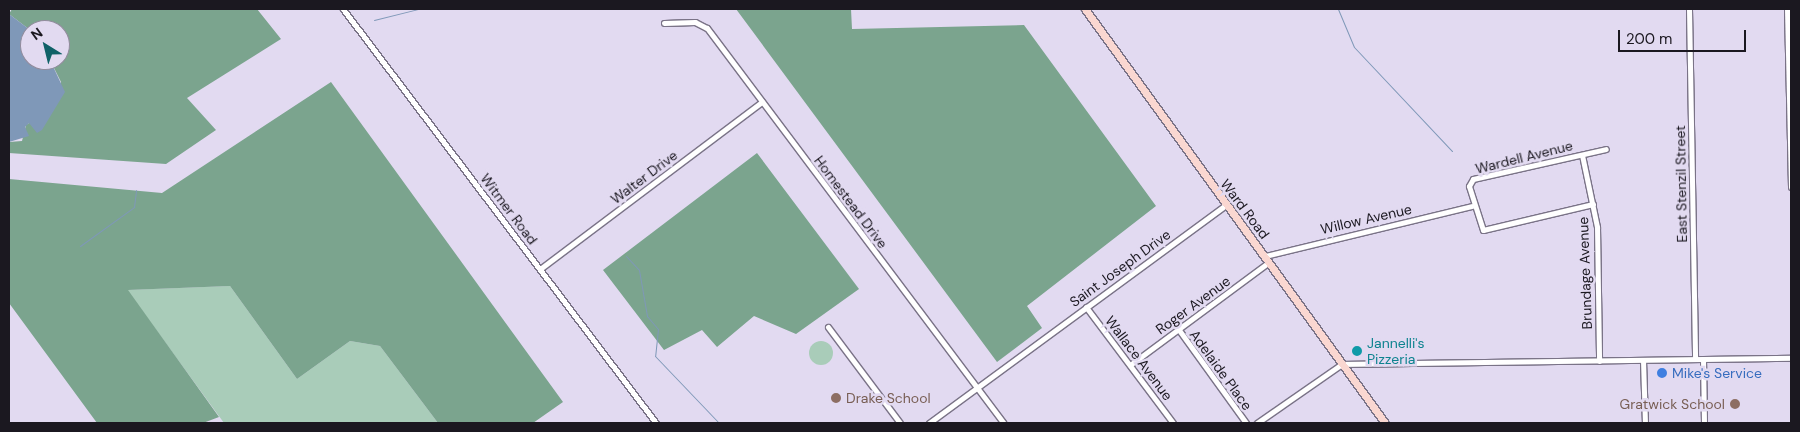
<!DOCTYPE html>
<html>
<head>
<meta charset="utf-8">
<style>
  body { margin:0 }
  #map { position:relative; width:1800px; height:432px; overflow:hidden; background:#e2daf1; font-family:"DM Sans",sans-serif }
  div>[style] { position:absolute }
  .green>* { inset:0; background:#a9ccb9 }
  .round { border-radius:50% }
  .forest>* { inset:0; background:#7ba48e }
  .water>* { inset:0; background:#7f98b8 }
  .stream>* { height:1px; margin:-0.5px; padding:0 0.5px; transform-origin:0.5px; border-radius:0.5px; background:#7f98b8 }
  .roads { filter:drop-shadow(1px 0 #7a7387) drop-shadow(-1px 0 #7a7387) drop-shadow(0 1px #7a7387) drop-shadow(0 -1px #7a7387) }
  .minor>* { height:5px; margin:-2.5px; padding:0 2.5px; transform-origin:2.5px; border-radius:2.5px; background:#fff }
  .major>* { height:7px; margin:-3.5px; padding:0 3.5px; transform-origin:3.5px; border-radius:3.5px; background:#fad7d1 }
  .dots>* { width:14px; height:14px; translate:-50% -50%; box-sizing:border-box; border:2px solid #e2daf1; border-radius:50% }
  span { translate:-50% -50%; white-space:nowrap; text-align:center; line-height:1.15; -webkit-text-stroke:5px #e2daf1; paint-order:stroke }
  .street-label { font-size:14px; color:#1b1820 }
  .culture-label { font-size:14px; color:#0d838f }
  .left { translate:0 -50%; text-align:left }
  .shop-label { font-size:14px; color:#366cbe }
  .education-label { font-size:14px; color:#785e54 }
  .right { translate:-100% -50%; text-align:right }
  .frame { position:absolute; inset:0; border:10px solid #1b1820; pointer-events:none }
  .north { position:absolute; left:20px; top:20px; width:50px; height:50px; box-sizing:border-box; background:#e2daf1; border:1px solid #928c9d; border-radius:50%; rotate:324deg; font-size:14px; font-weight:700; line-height:20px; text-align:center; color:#1b1820 }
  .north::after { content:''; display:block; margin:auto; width:18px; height:22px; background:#106168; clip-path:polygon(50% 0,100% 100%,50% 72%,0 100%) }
  .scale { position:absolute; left:1618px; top:30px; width:128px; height:22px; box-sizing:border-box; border:2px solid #1b1820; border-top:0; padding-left:6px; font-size:15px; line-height:18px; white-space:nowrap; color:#1b1820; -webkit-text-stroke:4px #e2daf1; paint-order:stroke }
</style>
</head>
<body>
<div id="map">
  <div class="green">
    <div style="clip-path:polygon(230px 286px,297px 379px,350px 341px,380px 346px,438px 423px,224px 423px,127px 290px)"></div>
    <div class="round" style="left:809px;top:341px;width:24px;height:24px"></div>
  </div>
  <div class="forest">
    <div style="clip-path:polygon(12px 9px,257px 9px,281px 39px,187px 98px,216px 130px,166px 164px,9px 153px,9px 142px,22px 141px,26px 125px,56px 105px,61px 82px,50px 60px,60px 60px,60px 30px,30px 30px,9px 14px)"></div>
    <div style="clip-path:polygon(736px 9px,851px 9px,852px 29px,1024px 25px,1156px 206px,1027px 306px,1042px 328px,997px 362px)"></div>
    <div style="clip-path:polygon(331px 82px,563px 402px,533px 423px,438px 423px,380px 346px,350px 341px,297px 379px,230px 286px,128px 290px,219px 417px,203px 423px,97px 423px,9px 303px,9px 179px,162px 193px)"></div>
    <div style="clip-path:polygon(757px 153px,859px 289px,796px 334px,754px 316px,717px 347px,702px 330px,664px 350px,603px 270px)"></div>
  </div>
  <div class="water">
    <div style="clip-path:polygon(9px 14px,30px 30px,30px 60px,50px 60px,65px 92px,42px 130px,37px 133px,29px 123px,25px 127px,29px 136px,9px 142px)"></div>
  </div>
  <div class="stream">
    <div style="left:1338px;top:9px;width:41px;rotate:67.2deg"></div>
    <div style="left:1354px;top:47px;width:143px;rotate:46.7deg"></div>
    <div style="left:374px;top:20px;width:45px;rotate:-14deg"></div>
    <div style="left:80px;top:246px;width:67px;rotate:-35.8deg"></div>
    <div style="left:134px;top:207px;width:17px;rotate:-83deg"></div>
    <div style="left:626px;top:256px;width:19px;rotate:47deg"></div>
    <div style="left:639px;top:270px;width:47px;rotate:80.1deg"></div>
    <div style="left:647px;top:316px;width:17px;rotate:50deg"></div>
    <div style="left:658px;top:329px;width:27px;rotate:96deg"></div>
    <div style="left:655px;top:356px;width:93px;rotate:46.3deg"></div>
  </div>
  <div class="roads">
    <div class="minor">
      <div style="left:343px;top:9px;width:519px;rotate:52.91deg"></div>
      <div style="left:1689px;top:9px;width:350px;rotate:89deg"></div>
      <div style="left:1787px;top:9px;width:178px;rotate:88.7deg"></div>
      <div style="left:664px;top:23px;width:31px;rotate:-2deg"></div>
      <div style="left:695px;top:22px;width:13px;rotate:27deg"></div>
      <div style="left:707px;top:28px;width:494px;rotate:53.1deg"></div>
      <div style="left:1582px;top:155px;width:74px;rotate:78.2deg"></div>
      <div style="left:1597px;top:227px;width:134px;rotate:89.1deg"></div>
      <div style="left:1593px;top:204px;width:113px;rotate:166.7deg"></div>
      <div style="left:1483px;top:230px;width:46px;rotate:-107.7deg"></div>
      <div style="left:1469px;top:186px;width:8px;rotate:-60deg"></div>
      <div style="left:1473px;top:179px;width:136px;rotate:-12.7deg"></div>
      <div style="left:1265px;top:256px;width:213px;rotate:-13.6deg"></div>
      <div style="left:540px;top:269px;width:278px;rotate:-37deg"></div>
      <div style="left:1086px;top:307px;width:145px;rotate:53.1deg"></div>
      <div style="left:828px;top:327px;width:120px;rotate:53.1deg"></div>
      <div style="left:1179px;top:330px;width:115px;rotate:54.2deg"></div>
      <div style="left:1703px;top:359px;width:64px;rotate:89.1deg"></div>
      <div style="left:1643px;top:360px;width:63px;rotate:88.2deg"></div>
      <div style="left:1130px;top:365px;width:173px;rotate:-36.5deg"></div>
      <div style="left:929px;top:423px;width:368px;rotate:-36.3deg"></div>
      <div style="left:1257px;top:423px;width:103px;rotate:-34.8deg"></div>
      <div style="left:1342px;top:364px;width:449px;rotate:-0.8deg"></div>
    </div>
    <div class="major">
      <div style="left:1085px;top:9px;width:511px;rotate:54.07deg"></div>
    </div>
  </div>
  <div class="dots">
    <div style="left:1357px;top:351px;background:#0f9aa8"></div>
    <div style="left:1662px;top:373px;background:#3f7fe0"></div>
    <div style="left:836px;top:398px;background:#8d6e63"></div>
    <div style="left:1735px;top:404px;background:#8d6e63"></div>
  </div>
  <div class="street-label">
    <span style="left:1524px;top:157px;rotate:-14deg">Wardell Avenue</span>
    <span style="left:644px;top:177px;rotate:-37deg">Walter Drive</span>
    <span style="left:1681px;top:184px;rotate:-91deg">East Stenzil Street</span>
    <span style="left:851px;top:202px;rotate:53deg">Homestead Drive</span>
    <span style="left:509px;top:209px;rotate:53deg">Witmer Road</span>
    <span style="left:1245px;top:209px;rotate:53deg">Ward Road</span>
    <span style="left:1366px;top:219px;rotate:-13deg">Willow Avenue</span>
    <span style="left:1120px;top:268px;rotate:-36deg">Saint Joseph Drive</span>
    <span style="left:1585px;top:273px;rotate:-92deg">Brundage Avenue</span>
    <span style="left:1193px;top:305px;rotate:-36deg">Roger Avenue</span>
    <span style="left:1139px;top:358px;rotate:53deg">Wallace Avenue</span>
    <span style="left:1221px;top:370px;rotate:54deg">Adelaide Place</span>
  </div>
  <div class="culture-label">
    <span class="left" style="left:1367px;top:351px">Jannelli's<br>Pizzeria</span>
  </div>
  <div class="shop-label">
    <span class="left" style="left:1672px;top:373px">Mike's Service</span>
  </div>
  <div class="education-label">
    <span class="left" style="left:846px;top:398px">Drake School</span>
    <span class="right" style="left:1725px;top:404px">Gratwick School</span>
  </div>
  <div class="frame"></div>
  <div class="north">N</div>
  <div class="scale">200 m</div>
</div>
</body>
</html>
